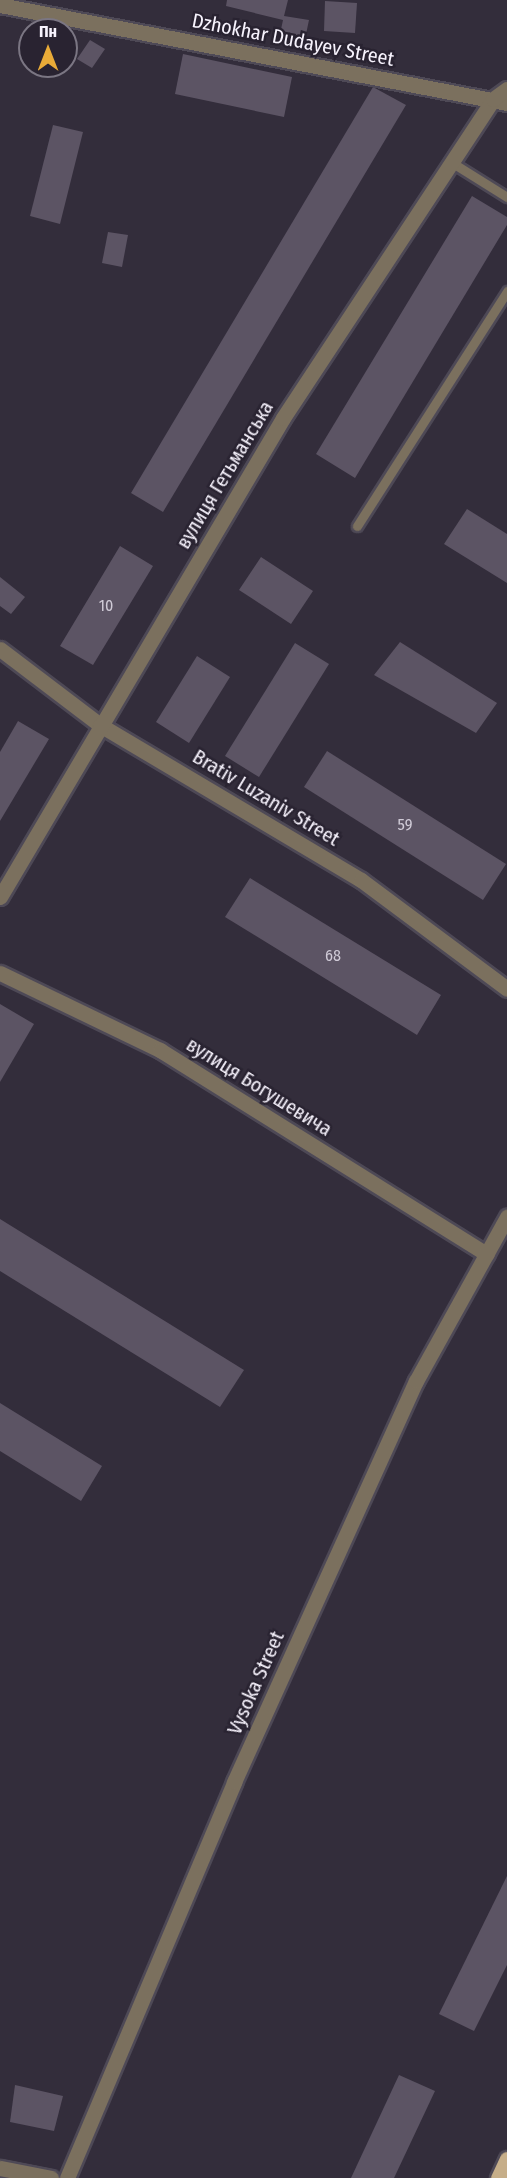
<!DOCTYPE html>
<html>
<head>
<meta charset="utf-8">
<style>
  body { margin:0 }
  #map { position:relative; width:507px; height:2178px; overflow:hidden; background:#332d3b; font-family:"Fira Sans Condensed",sans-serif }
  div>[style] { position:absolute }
  .building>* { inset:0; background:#5c5464 }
  .roads { filter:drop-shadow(2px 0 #4e4956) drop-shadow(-2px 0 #4e4956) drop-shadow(0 2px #4e4956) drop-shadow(0 -2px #4e4956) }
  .lane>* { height:9px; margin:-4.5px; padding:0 4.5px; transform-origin:4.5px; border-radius:4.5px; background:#7b705e }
  .street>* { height:15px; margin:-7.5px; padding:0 7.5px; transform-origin:7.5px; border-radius:7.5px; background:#7b705e }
  .primary>* { height:15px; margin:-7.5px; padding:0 7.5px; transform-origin:7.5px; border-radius:7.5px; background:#c6ae89 }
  span { translate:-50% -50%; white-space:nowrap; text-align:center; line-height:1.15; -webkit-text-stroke:5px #292331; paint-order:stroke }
  .number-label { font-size:16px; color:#d0cbd7 }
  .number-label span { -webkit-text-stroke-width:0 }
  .street-label { font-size:20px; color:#f7f3fd }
  .north { position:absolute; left:18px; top:18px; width:60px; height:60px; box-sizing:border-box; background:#292331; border:2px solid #7b7683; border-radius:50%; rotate:0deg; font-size:16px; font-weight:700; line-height:24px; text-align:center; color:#f7f3fd }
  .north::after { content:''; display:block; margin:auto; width:21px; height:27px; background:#e9ab38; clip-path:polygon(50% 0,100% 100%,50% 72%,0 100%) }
</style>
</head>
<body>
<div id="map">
  <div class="building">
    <div style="clip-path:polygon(227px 0,288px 0,284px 16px,309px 20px,305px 39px,280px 34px,283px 20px,226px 6px)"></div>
    <div style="clip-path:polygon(325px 1px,357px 3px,355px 33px,324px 31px)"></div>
    <div style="clip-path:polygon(90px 40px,105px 49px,92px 68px,77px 59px)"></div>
    <div style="clip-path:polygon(183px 54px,292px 77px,284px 117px,175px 94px)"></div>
    <div style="clip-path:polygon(373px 87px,406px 105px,163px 512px,131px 493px)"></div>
    <div style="clip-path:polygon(53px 125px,83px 132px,60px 224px,30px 216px)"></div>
    <div style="clip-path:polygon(472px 196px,507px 217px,507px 225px,355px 478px,316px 454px)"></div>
    <div style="clip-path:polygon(108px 232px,128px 235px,122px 267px,102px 263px)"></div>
    <div style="clip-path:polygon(467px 509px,507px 534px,507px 583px,444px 544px)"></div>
    <div style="clip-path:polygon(120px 546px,153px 566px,93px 665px,60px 646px)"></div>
    <div style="clip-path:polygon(261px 557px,313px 591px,291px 624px,239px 590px)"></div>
    <div style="clip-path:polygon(0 577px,25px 597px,11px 614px,0 606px)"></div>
    <div style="clip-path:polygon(400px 642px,497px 703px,476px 733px,374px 675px)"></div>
    <div style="clip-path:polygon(295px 643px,329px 664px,259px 777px,225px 756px)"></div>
    <div style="clip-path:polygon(197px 656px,230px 677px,189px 743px,156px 722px)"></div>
    <div style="clip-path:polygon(18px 721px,49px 739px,0 821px,0 752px)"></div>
    <div style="clip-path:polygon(327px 751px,506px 864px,483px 900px,304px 787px)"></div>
    <div style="clip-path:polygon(250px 878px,441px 995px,417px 1035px,225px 917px)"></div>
    <div style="clip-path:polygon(0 1004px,34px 1024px,0 1082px)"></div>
    <div style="clip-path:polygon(0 1219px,244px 1370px,220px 1407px,0 1271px)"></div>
    <div style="clip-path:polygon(0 1403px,102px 1466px,81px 1501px,0 1451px)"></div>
    <div style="clip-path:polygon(507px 1876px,507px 1965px,474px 2031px,439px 2014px)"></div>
    <div style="clip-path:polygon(399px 2075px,435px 2091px,394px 2178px,351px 2178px)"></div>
    <div style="clip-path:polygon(15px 2085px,63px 2096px,54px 2131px,10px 2122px)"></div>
  </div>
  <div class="roads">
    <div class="lane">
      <div style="left:451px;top:162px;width:66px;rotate:32deg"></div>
      <div style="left:357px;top:526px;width:279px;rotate:-57.4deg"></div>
    </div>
    <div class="street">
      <div style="left:0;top:5px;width:516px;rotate:10.94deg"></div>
      <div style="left:0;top:649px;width:126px;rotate:37.2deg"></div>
      <div style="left:100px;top:725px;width:304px;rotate:30.7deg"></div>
      <div style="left:361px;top:880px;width:182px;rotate:36.7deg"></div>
      <div style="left:0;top:897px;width:556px;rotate:-59.42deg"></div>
      <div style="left:283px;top:418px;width:382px;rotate:-56.6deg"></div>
      <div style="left:493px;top:99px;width:17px;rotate:-36deg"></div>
      <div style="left:0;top:973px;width:178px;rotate:25.7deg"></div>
      <div style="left:160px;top:1050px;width:385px;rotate:32deg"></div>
      <div style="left:0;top:2168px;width:52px;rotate:11.1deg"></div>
      <div style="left:67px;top:2178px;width:430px;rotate:-67.1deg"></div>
      <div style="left:234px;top:1782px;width:440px;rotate:-65.6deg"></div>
      <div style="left:416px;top:1381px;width:188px;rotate:-61deg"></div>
    </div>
    <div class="primary">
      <div style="left:498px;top:2178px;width:21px;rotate:-65deg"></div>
    </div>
  </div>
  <div class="number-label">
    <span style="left:106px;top:606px">10</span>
    <span style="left:405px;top:825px">59</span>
    <span style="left:333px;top:956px">68</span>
  </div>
  <div class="street-label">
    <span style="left:293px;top:40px;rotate:11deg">Dzhokhar Dudayev Street</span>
    <span style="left:225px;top:475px;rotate:-59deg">вулиця Гетьманська</span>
    <span style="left:266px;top:798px;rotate:31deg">Brativ Luzaniv Street</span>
    <span style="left:259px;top:1087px;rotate:32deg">вулиця Богушевича</span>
    <span style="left:256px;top:1683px;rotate:-66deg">Vysoka Street</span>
  </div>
  <div class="north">Пн</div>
</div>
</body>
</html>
